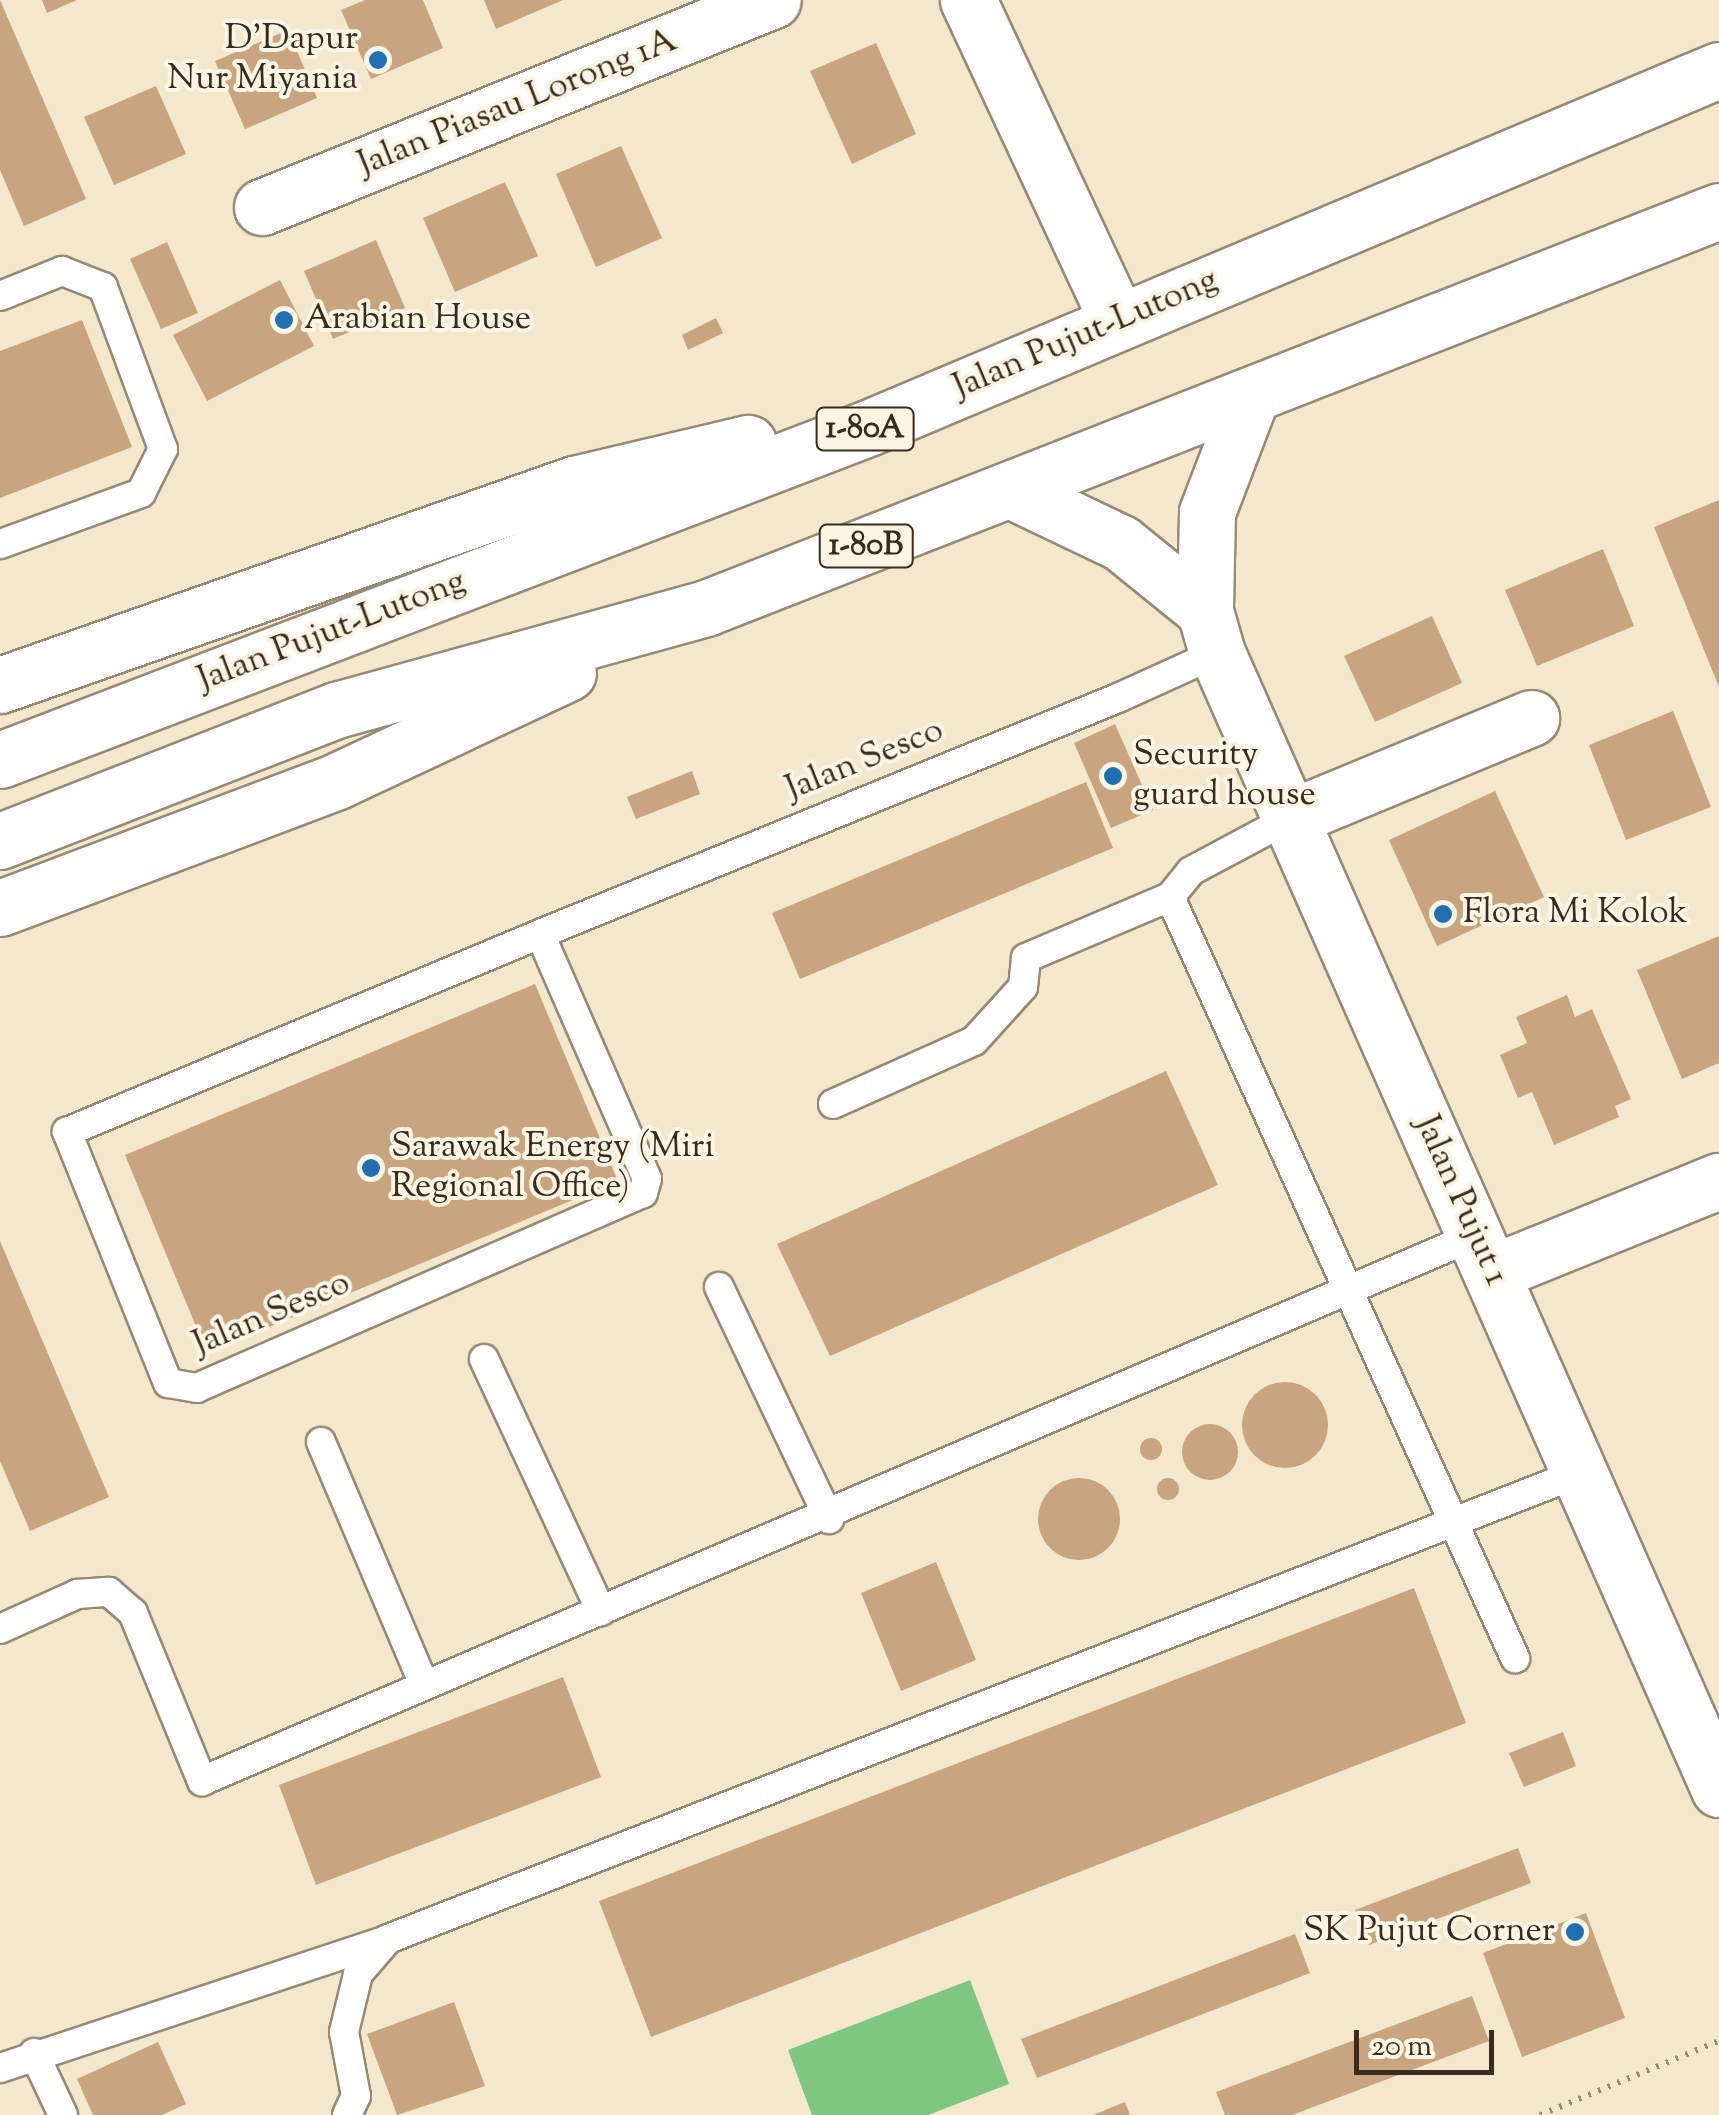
<!DOCTYPE html>
<html>
<head>
<meta charset="utf-8">
<style>
  body { margin:0 }
  #map { position:relative; width:1719px; height:2115px; overflow:hidden; background:#f3e8cd; font-family:"Sorts Mill Goudy",serif }
  div>[style] { position:absolute }
  .green>* { inset:0; background:#7fc682 }
  .building>* { inset:0; background:#c8a47f }
  .round { border-radius:50% }
  .path>* { height:6px; margin-top:-3px; transform-origin:0; background:repeating-linear-gradient(90deg,#978976 0 2.5px,transparent 0 10.5px) }
  .roads { filter:drop-shadow(2px 0 #978976) drop-shadow(-2px 0 #978976) drop-shadow(0 2px #978976) drop-shadow(0 -2px #978976) }
  .lane>* { height:28px; margin:-14px; padding:0 14px; transform-origin:14px; border-radius:14px; background:#fff }
  .street>* { height:55px; margin:-27.5px; padding:0 27.5px; transform-origin:27.5px; border-radius:27.5px; background:#fff }
  .highway>* { height:55px; margin:-27.5px; padding:0 27.5px; transform-origin:27.5px; border-radius:27.5px; background:#fff }
  .dots>* { width:28px; height:28px; translate:-50% -50%; box-sizing:border-box; border:5px solid #fcf5e5; border-radius:50% }
  span { translate:-50% -50%; white-space:nowrap; text-align:center; line-height:1.15; -webkit-text-stroke:8px #fcf5e5; paint-order:stroke }
  .shield-label span { padding:2px 8px; background:#fcf5e5; border:2px solid; border-radius:8px; -webkit-text-stroke-width:0 }
  .shield-label { font-size:32px; color:#3b2a1e; font-weight:700 }
  .poi-label { font-size:35px; color:#3b2a1e }
  .right { translate:-100% -50%; text-align:right }
  .left { translate:0 -50%; text-align:left }
  .street-label { font-size:35px; color:#3b2a1e }
  .scale { position:absolute; left:1354px; top:2030px; width:140px; height:45px; box-sizing:border-box; border:5px solid #3b2a1e; border-top:0; padding-left:12px; font-size:30px; line-height:35px; white-space:nowrap; color:#3b2a1e; -webkit-text-stroke:8px #fcf5e5; paint-order:stroke }
</style>
</head>
<body>
<div id="map">
  <div class="green">
    <div style="clip-path:polygon(970px 1980px,1009px 2084px,928px 2115px,812px 2115px,788px 2050px)"></div>
  </div>
  <div class="building">
    <div style="clip-path:polygon(0 0,86px 199px,24px 226px,0 170px)"></div>
    <div style="clip-path:polygon(42px 0,77px 0,47px 13px)"></div>
    <div style="clip-path:polygon(365px 0,423px 0,443px 48px,371px 79px,341px 10px)"></div>
    <div style="clip-path:polygon(484px 0,563px 0,496px 29px)"></div>
    <div style="clip-path:polygon(288px 30px,317px 98px,245px 129px,215px 61px)"></div>
    <div style="clip-path:polygon(876px 43px,916px 134px,852px 164px,810px 71px)"></div>
    <div style="clip-path:polygon(156px 86px,186px 154px,114px 185px,84px 117px)"></div>
    <div style="clip-path:polygon(621px 146px,662px 238px,596px 267px,556px 174px)"></div>
    <div style="clip-path:polygon(505px 182px,538px 256px,455px 292px,423px 218px)"></div>
    <div style="clip-path:polygon(376px 240px,405px 308px,333px 339px,304px 271px)"></div>
    <div style="clip-path:polygon(167px 242px,198px 313px,161px 329px,130px 259px)"></div>
    <div style="clip-path:polygon(280px 280px,314px 346px,207px 401px,173px 335px)"></div>
    <div style="clip-path:polygon(716px 318px,723px 333px,688px 350px,682px 335px)"></div>
    <div style="clip-path:polygon(82px 320px,132px 447px,0 498px,0 351px)"></div>
    <div style="clip-path:polygon(1719px 500px,1719px 687px,1654px 527px)"></div>
    <div style="clip-path:polygon(1603px 549px,1634px 626px,1537px 666px,1505px 590px)"></div>
    <div style="clip-path:polygon(1432px 616px,1462px 683px,1375px 722px,1344px 656px)"></div>
    <div style="clip-path:polygon(1673px 711px,1711px 807px,1626px 840px,1589px 745px)"></div>
    <div style="clip-path:polygon(1115px 724px,1153px 810px,1111px 828px,1074px 743px)"></div>
    <div style="clip-path:polygon(692px 771px,700px 794px,636px 819px,627px 797px)"></div>
    <div style="clip-path:polygon(1086px 782px,1113px 848px,800px 979px,772px 913px)"></div>
    <div style="clip-path:polygon(1495px 791px,1544px 897px,1437px 946px,1389px 840px)"></div>
    <div style="clip-path:polygon(1719px 936px,1719px 1063px,1682px 1079px,1637px 970px)"></div>
    <div style="clip-path:polygon(535px 984px,618px 1181px,207px 1353px,125px 1155px)"></div>
    <div style="clip-path:polygon(1567px 995px,1575px 1017px,1592px 1009px,1631px 1099px,1615px 1106px,1619px 1117px,1554px 1145px,1532px 1092px,1518px 1098px,1500px 1055px,1527px 1043px,1516px 1017px)"></div>
    <div style="clip-path:polygon(1166px 1071px,1218px 1185px,830px 1356px,777px 1244px)"></div>
    <div style="clip-path:polygon(0 1241px,109px 1497px,30px 1531px,0 1461px)"></div>
    <div class="round" style="left:1242px;top:1382px;width:86px;height:86px"></div>
    <div class="round" style="left:1182px;top:1424px;width:56px;height:56px"></div>
    <div class="round" style="left:1140px;top:1438px;width:22px;height:22px"></div>
    <div class="round" style="left:1038px;top:1478px;width:82px;height:82px"></div>
    <div class="round" style="left:1157px;top:1478px;width:22px;height:22px"></div>
    <div style="clip-path:polygon(936px 1562px,976px 1660px,901px 1691px,861px 1593px)"></div>
    <div style="clip-path:polygon(1414px 1588px,1466px 1723px,651px 2037px,599px 1901px)"></div>
    <div style="clip-path:polygon(563px 1677px,601px 1777px,316px 1885px,279px 1785px)"></div>
    <div style="clip-path:polygon(1563px 1732px,1576px 1766px,1524px 1787px,1509px 1753px)"></div>
    <div style="clip-path:polygon(1518px 1848px,1531px 1883px,1369px 1945px,1355px 1910px)"></div>
    <div style="clip-path:polygon(1586px 1913px,1625px 2018px,1522px 2057px,1483px 1953px)"></div>
    <div style="clip-path:polygon(1295px 1934px,1310px 1973px,1037px 2078px,1021px 2039px)"></div>
    <div style="clip-path:polygon(1472px 1996px,1489px 2041px,1292px 2115px,1225px 2115px,1216px 2092px)"></div>
    <div style="clip-path:polygon(454px 2002px,485px 2086px,397px 2115px,367px 2034px)"></div>
    <div style="clip-path:polygon(158px 2042px,186px 2104px,162px 2115px,93px 2115px,77px 2079px)"></div>
    <div style="clip-path:polygon(1125px 2102px,1130px 2115px,1093px 2115px)"></div>
  </div>
  <div class="path">
    <div style="left:1540px;top:2115px;width:194px;rotate:-22.5deg"></div>
  </div>
  <div class="roads">
    <div class="lane">
      <div style="left:0;top:296px;width:67px;rotate:-22deg"></div>
      <div style="left:62px;top:271px;width:44px;rotate:21.3deg"></div>
      <div style="left:103px;top:287px;width:173px;rotate:69.7deg"></div>
      <div style="left:163px;top:449px;width:49px;rotate:116.6deg"></div>
      <div style="left:141px;top:493px;width:150px;rotate:160.1deg"></div>
      <div style="left:1170px;top:897px;width:33px;rotate:-51deg"></div>
      <div style="left:1191px;top:871px;width:115px;rotate:-28.1deg"></div>
      <div style="left:540px;top:934px;width:267px;rotate:66.4deg"></div>
      <div style="left:647px;top:1179px;width:15px;rotate:106deg"></div>
      <div style="left:643px;top:1193px;width:487px;rotate:156.4deg"></div>
      <div style="left:197px;top:1388px;width:29px;rotate:-170deg"></div>
      <div style="left:168px;top:1383px;width:271px;rotate:-111.9deg"></div>
      <div style="left:67px;top:1132px;width:513px;rotate:-22.71deg"></div>
      <div style="left:540px;top:934px;width:624px;rotate:-22.21deg"></div>
      <div style="left:1118px;top:698px;width:109px;rotate:-24.4deg"></div>
      <div style="left:833px;top:1104px;width:154px;rotate:-24.1deg"></div>
      <div style="left:974px;top:1041px;width:73px;rotate:-47.8deg"></div>
      <div style="left:1023px;top:987px;width:29px;rotate:-84deg"></div>
      <div style="left:1026px;top:958px;width:156px;rotate:-23deg"></div>
      <div style="left:1170px;top:897px;width:836px;rotate:65.61deg"></div>
      <div style="left:719px;top:1287px;width:257px;rotate:64.6deg"></div>
      <div style="left:484px;top:1359px;width:278px;rotate:65.1deg"></div>
      <div style="left:321px;top:1442px;width:261px;rotate:67deg"></div>
      <div style="left:0;top:1629px;width:85px;rotate:-24.4deg"></div>
      <div style="left:77px;top:1594px;width:32px;rotate:-4deg"></div>
      <div style="left:109px;top:1592px;width:32px;rotate:41deg"></div>
      <div style="left:133px;top:1613px;width:182px;rotate:67.7deg"></div>
      <div style="left:202px;top:1781px;width:1384px;rotate:-23.19deg"></div>
      <div style="left:34px;top:2053px;width:68px;rotate:64.9deg"></div>
      <div style="left:0;top:2068px;width:408px;rotate:-18.3deg"></div>
      <div style="left:347px;top:2115px;width:21px;rotate:-65deg"></div>
      <div style="left:356px;top:2096px;width:65px;rotate:-100.6deg"></div>
      <div style="left:344px;top:2032px;width:60px;rotate:-76.4deg"></div>
      <div style="left:358px;top:1974px;width:46px;rotate:-49.4deg"></div>
      <div style="left:388px;top:1939px;width:1279px;rotate:-21.37deg"></div>
    </div>
    <div class="street">
      <div style="left:968px;top:0;width:354px;rotate:65deg"></div>
      <div style="left:262px;top:207px;width:551px;rotate:-22.05deg"></div>
      <div style="left:1251px;top:397px;width:123px;rotate:110.9deg"></div>
      <div style="left:1207px;top:512px;width:99px;rotate:91.2deg"></div>
      <div style="left:1205px;top:611px;width:44px;rotate:74.1deg"></div>
      <div style="left:1217px;top:653px;width:1242px;rotate:66.16deg"></div>
      <div style="left:1010px;top:490px;width:123px;rotate:25.5deg"></div>
      <div style="left:1121px;top:543px;width:108px;rotate:39deg"></div>
      <div style="left:1292px;top:817px;width:259px;rotate:-22.5deg"></div>
      <div style="left:1491px;top:1273px;width:246px;rotate:-22deg"></div>
    </div>
    <div class="highway">
      <div style="left:0;top:685px;width:608px;rotate:-19.3deg"></div>
      <div style="left:574px;top:484px;width:179px;rotate:-13.3deg"></div>
      <div style="left:0;top:760px;width:929px;rotate:-20.93deg"></div>
      <div style="left:868px;top:428px;width:923px;rotate:-22.82deg"></div>
      <div style="left:0;top:841px;width:361px;rotate:-21.3deg"></div>
      <div style="left:336px;top:710px;width:384px;rotate:-15.4deg"></div>
      <div style="left:706px;top:608px;width:1088px;rotate:-21.4deg"></div>
      <div style="left:0;top:908px;width:360px;rotate:-20.6deg"></div>
      <div style="left:337px;top:781px;width:255px;rotate:-25.1deg"></div>
    </div>
  </div>
  <div class="dots">
    <div style="left:378px;top:60px;background:#1f6fb2"></div>
    <div style="left:284px;top:320px;background:#1f6fb2"></div>
    <div style="left:1113px;top:776px;background:#1f6fb2"></div>
    <div style="left:1443px;top:914px;background:#1f6fb2"></div>
    <div style="left:371px;top:1168px;background:#1f6fb2"></div>
    <div style="left:1575px;top:1932px;background:#1f6fb2"></div>
  </div>
  <div class="shield-label">
    <span style="left:865px;top:429px">1-80A</span>
    <span style="left:866px;top:546px">1-80B</span>
  </div>
  <div class="poi-label">
    <span class="right" style="left:358px;top:60px">D'Dapur<br>Nur Miyania</span>
    <span class="left" style="left:304px;top:320px">Arabian House</span>
    <span class="left" style="left:1133px;top:776px">Security<br>guard house</span>
    <span class="left" style="left:1463px;top:914px">Flora Mi Kolok</span>
    <span class="left" style="left:391px;top:1168px">Sarawak Energy (Miri<br>Regional Office)</span>
    <span class="right" style="left:1555px;top:1932px">SK Pujut Corner</span>
  </div>
  <div class="street-label">
    <span style="left:518px;top:104px;rotate:-22deg">Jalan Piasau Lorong 1A</span>
    <span style="left:1086px;top:335px;rotate:-23deg">Jalan Pujut-Lutong</span>
    <span style="left:332px;top:632px;rotate:-21deg">Jalan Pujut-Lutong</span>
    <span style="left:865px;top:761px;rotate:-22deg">Jalan Sesco</span>
    <span style="left:1460px;top:1201px;rotate:66deg">Jalan Pujut 1</span>
    <span style="left:272px;top:1315px;rotate:-23deg">Jalan Sesco</span>
  </div>
  <div class="scale">20 m</div>
</div>
</body>
</html>
